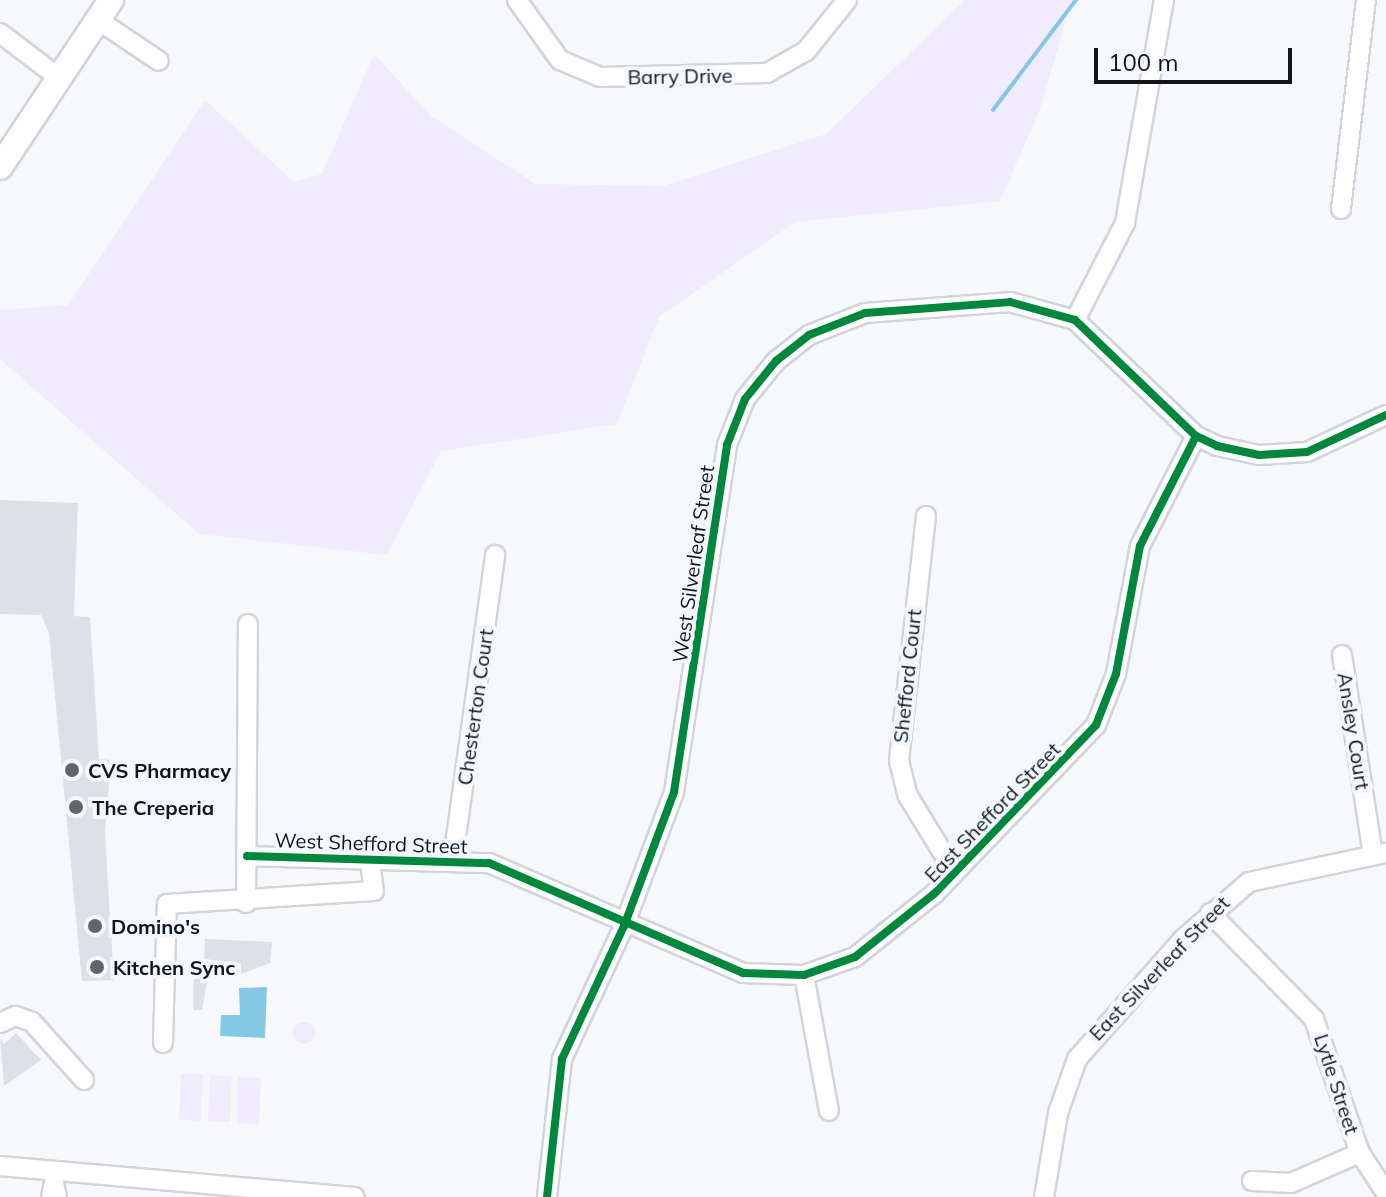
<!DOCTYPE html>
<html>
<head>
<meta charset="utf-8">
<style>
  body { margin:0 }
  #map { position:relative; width:1386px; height:1197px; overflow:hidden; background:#f6f8fc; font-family:Mulish,sans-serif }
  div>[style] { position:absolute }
  .green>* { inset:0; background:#f0ecfd }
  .round { border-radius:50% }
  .water>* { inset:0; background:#84c8e6 }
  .stream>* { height:4px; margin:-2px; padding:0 2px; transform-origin:2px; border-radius:2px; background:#84c8e6 }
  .building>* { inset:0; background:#dee0e5 }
  .roads { filter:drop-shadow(2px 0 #d2d4da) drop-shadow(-2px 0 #d2d4da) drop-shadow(0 2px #d2d4da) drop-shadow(0 -2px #d2d4da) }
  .minor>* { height:18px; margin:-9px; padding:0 9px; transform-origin:9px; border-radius:9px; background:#fefeff }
  .major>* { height:24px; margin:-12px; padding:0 12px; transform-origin:12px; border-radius:12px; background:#fefeff }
  .cycleway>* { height:8px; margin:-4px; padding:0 4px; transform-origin:4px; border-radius:4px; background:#00873e }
  .dots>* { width:22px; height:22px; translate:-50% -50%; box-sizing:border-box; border:4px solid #f3f7ff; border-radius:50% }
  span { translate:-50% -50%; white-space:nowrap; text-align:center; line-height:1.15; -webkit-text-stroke:8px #f3f7ff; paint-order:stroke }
  .street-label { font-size:20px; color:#12151b }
  .poi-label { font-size:20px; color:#12151b; font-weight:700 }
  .left { translate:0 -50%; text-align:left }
  .scale { position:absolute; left:1094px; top:48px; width:198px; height:36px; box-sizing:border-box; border:4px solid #12151b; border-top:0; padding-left:10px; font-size:24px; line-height:28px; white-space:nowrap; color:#12151b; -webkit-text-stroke:6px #f3f7ff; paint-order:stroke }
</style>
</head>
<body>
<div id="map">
  <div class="green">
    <div style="clip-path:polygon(965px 0,1072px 0,1040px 109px,1000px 201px,795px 222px,659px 317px,617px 424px,441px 451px,387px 555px,199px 534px,0 359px,0 310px,68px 305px,205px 100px,294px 182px,322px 174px,374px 54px,431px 116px,536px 184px,663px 186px,826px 134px)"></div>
    <div class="round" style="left:293px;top:1022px;width:22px;height:22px"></div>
    <div style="clip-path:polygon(181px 1074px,203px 1074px,201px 1121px,179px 1120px)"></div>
    <div style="clip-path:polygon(210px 1075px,232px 1076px,230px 1122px,208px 1121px)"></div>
    <div style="clip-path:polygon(238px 1077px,261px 1078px,259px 1124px,237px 1123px)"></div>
  </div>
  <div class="water">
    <div style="clip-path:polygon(267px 987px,265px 1038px,220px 1036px,221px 1015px,240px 1015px,239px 988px)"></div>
  </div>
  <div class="stream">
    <div style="left:993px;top:110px;width:138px;rotate:-53deg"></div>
  </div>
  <div class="building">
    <div style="clip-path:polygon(0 500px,78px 503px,74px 616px,90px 617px,99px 759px,111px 760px,105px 834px,114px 980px,82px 981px,49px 633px,41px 615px,0 614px)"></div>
    <div style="clip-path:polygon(205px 939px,272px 942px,270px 963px,241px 974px,241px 963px,204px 959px)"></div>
    <div style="clip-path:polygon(194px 969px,209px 970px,202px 1010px,193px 1010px)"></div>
    <div style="clip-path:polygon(16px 1033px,41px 1060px,4px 1086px,0 1039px,4px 1044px)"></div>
  </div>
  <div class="roads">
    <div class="minor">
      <div style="left:517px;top:0;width:74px;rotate:54.4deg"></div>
      <div style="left:560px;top:60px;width:43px;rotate:23deg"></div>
      <div style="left:600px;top:77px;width:167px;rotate:-1.4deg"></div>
      <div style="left:767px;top:73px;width:45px;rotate:-29.4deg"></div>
      <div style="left:806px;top:51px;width:65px;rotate:-51.2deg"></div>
      <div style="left:98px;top:20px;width:73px;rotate:33.9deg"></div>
      <div style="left:0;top:33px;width:74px;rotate:37.3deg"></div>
      <div style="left:1341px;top:209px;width:210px;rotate:-83.2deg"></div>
      <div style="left:1075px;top:320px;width:109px;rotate:-62.7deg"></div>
      <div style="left:1125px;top:223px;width:226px;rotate:-80.1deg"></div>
      <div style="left:926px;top:516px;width:246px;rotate:96.3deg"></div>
      <div style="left:899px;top:761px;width:36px;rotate:76deg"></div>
      <div style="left:908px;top:796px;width:88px;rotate:58.5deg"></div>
      <div style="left:1342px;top:655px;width:202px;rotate:81.2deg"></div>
      <div style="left:247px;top:856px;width:242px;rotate:1.7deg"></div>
      <div style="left:489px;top:863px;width:277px;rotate:23.4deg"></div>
      <div style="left:743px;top:973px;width:61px;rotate:1.9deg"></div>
      <div style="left:804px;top:975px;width:54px;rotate:-19.4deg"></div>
      <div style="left:855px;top:957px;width:101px;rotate:-38.6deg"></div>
      <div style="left:934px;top:894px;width:234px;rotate:-46.2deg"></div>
      <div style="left:1096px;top:725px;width:55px;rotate:-68.6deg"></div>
      <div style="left:1116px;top:674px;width:130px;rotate:-79.4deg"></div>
      <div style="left:1140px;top:546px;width:123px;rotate:-63deg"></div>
      <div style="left:453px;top:859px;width:307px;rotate:-82.1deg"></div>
      <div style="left:246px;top:903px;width:279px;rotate:-89.6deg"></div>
      <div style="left:1210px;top:913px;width:148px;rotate:45.5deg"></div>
      <div style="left:1314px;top:1019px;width:142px;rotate:71.1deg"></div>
      <div style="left:1360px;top:1153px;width:48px;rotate:57deg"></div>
      <div style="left:804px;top:975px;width:138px;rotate:79.6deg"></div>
      <div style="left:0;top:1023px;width:17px;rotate:-25deg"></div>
      <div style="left:15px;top:1016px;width:18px;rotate:19deg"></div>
      <div style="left:32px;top:1022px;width:78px;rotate:48.1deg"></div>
      <div style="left:163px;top:1043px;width:139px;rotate:-88.4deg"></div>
      <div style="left:167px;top:904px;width:207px;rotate:-3.6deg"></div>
      <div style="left:374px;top:891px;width:35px;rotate:-98deg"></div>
      <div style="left:0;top:1166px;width:356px;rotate:5deg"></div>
      <div style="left:1252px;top:1181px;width:39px;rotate:3deg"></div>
      <div style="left:1291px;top:1183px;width:75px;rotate:-23.5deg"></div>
      <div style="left:51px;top:1197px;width:14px;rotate:-78deg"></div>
      <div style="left:54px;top:1183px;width:14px;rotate:78deg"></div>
      <div style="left:547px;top:1197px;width:139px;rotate:-83.8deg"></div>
      <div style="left:562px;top:1059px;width:147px;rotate:-65deg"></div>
      <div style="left:624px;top:926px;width:143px;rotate:-69.5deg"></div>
      <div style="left:674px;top:792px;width:351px;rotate:-81.3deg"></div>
      <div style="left:727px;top:445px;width:49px;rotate:-68.6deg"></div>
      <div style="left:745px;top:399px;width:49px;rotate:-50.8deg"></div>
      <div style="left:776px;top:361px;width:42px;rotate:-38.2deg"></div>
      <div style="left:809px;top:335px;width:60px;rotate:-21.4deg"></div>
      <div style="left:865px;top:313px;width:145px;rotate:-4.3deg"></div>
      <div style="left:1010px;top:302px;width:67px;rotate:15.5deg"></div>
      <div style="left:1075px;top:320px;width:168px;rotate:43.8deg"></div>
      <div style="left:1196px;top:436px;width:23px;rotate:25deg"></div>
      <div style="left:1217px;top:446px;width:43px;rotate:12.1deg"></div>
      <div style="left:1259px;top:455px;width:48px;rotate:-3.6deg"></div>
      <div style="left:1307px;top:452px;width:87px;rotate:-25.1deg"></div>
      <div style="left:1044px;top:1197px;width:85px;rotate:-80.5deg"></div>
      <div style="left:1058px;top:1113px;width:57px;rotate:-70.6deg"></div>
      <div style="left:1077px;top:1059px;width:160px;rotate:-48.5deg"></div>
      <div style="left:1183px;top:939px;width:87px;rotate:-40.8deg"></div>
      <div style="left:1249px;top:882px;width:140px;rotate:-12deg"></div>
    </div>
    <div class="major">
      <div style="left:0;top:167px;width:201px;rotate:-56.4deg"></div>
    </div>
  </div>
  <div class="cycleway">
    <div style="left:247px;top:856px;width:242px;rotate:1.7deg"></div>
    <div style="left:489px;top:863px;width:277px;rotate:23.4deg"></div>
    <div style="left:743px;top:973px;width:61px;rotate:1.9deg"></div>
    <div style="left:804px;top:975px;width:54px;rotate:-19.4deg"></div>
    <div style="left:855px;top:957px;width:101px;rotate:-38.6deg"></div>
    <div style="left:934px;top:894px;width:234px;rotate:-46.2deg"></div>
    <div style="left:1096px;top:725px;width:55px;rotate:-68.6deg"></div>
    <div style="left:1116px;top:674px;width:130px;rotate:-79.4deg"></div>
    <div style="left:1140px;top:546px;width:123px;rotate:-63deg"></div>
    <div style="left:547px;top:1197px;width:139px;rotate:-83.8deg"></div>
    <div style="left:562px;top:1059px;width:147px;rotate:-65deg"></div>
    <div style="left:624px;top:926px;width:143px;rotate:-69.5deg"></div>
    <div style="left:674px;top:792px;width:351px;rotate:-81.3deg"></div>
    <div style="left:727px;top:445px;width:49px;rotate:-68.6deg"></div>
    <div style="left:745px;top:399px;width:49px;rotate:-50.8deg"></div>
    <div style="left:776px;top:361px;width:42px;rotate:-38.2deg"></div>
    <div style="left:809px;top:335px;width:60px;rotate:-21.4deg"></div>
    <div style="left:865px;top:313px;width:145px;rotate:-4.3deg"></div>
    <div style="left:1010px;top:302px;width:67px;rotate:15.5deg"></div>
    <div style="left:1075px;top:320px;width:168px;rotate:43.8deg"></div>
    <div style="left:1196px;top:436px;width:23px;rotate:25deg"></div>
    <div style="left:1217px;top:446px;width:43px;rotate:12.1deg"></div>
    <div style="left:1259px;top:455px;width:48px;rotate:-3.6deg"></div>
    <div style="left:1307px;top:452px;width:87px;rotate:-25.1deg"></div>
  </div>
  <div class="dots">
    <div style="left:72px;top:770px;background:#62646a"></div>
    <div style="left:76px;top:807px;background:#62646a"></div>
    <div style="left:95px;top:926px;background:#62646a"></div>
    <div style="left:97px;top:967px;background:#62646a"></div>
  </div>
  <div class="street-label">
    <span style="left:680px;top:76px;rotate:-1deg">Barry Drive</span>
    <span style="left:693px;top:564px;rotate:-82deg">West Silverleaf Street</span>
    <span style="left:907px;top:676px;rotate:-84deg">Shefford Court</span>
    <span style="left:475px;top:707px;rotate:-82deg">Chesterton Court</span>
    <span style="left:1354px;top:731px;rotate:81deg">Ansley Court</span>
    <span style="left:992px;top:812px;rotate:-46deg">East Shefford Street</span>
    <span style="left:371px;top:843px;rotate:2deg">West Shefford Street</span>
    <span style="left:1159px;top:968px;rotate:-46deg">East Silverleaf Street</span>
    <span style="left:1337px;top:1084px;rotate:72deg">Lytle Street</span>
  </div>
  <div class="poi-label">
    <span class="left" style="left:88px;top:770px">CVS Pharmacy</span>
    <span class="left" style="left:92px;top:807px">The Creperia</span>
    <span class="left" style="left:111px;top:926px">Domino's</span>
    <span class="left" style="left:113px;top:967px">Kitchen Sync</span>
  </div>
  <div class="scale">100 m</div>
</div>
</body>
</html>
